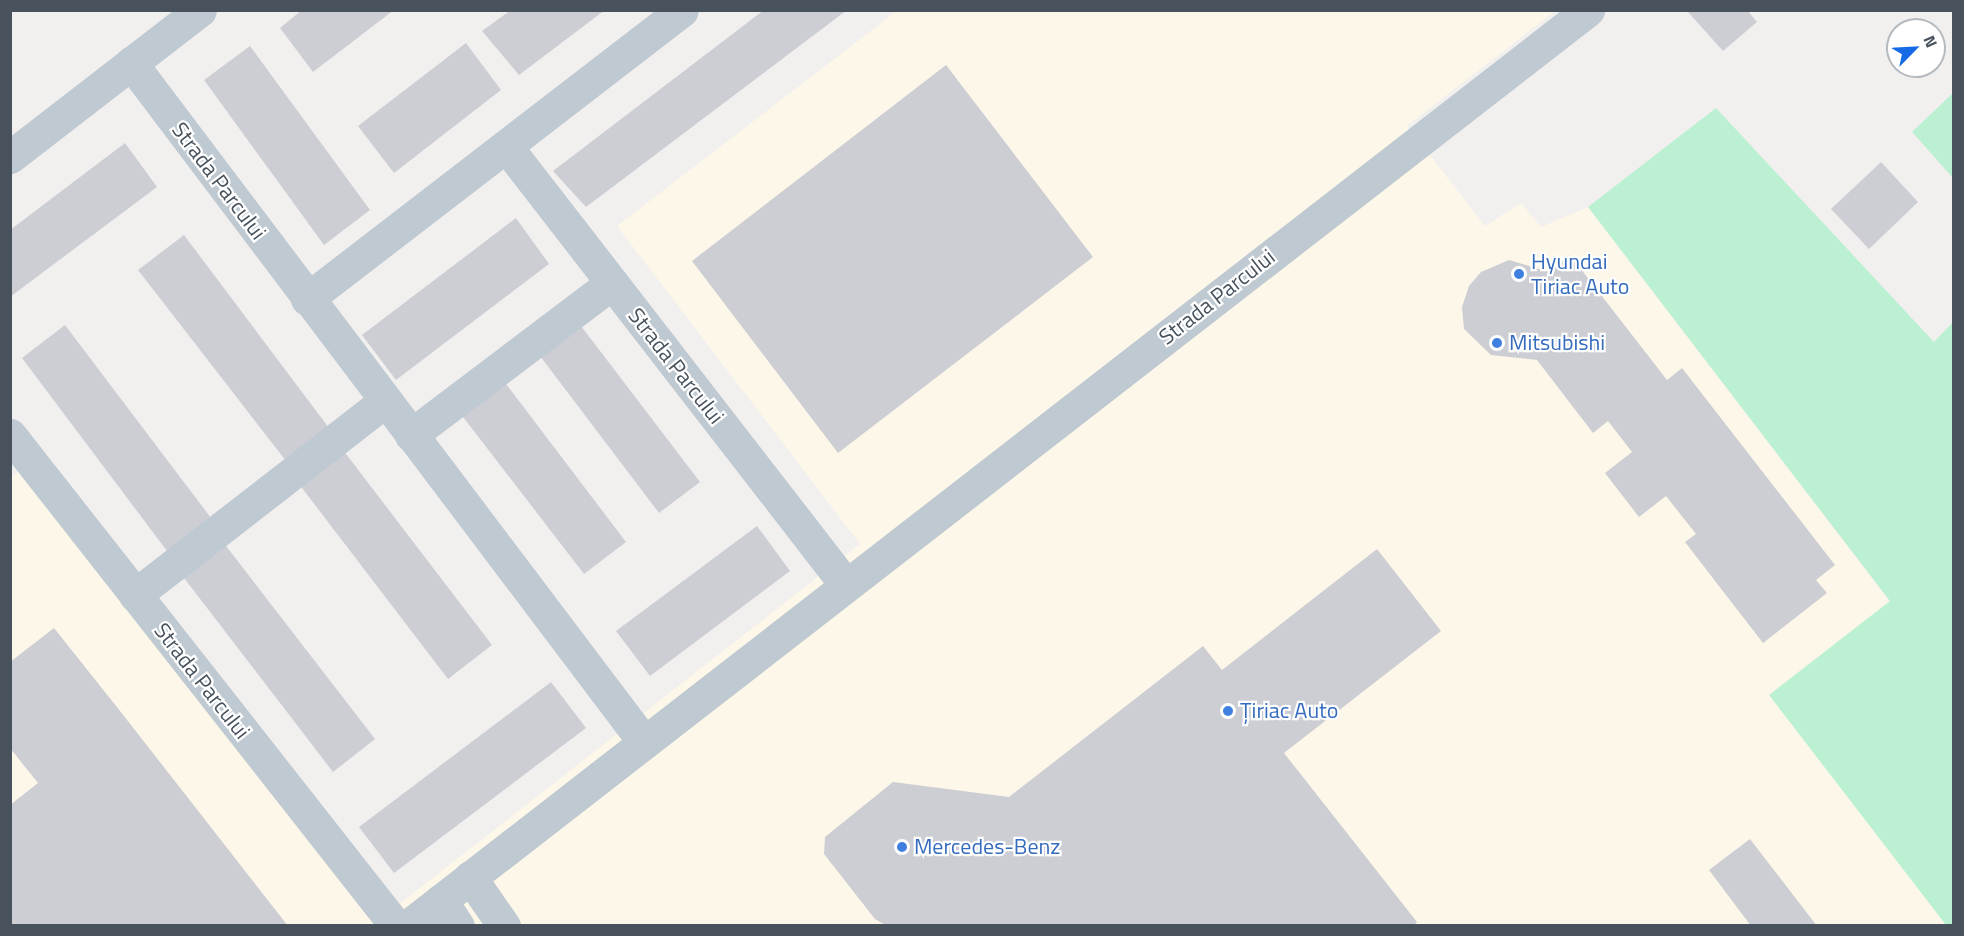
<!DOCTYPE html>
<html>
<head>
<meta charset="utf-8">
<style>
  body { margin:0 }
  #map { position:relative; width:1964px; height:936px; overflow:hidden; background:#f2efef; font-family:"Titillium Web",sans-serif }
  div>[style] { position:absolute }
  .commercial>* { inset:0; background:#fcf7e8 }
  .green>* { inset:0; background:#bcf0d2 }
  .building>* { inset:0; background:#ccced4 }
  .minor>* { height:33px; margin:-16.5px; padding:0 16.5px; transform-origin:16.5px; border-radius:16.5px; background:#bfc9d1 }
  .dots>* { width:16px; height:16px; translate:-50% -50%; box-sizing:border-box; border:3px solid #fff; border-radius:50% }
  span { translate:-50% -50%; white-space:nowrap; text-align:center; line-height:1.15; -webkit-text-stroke:4.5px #fff; paint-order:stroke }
  .street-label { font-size:22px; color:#47525d }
  .shop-label { font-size:22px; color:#366cbe }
  .left { translate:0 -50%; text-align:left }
  .frame { position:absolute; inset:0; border:12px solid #47525d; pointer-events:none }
  .north { position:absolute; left:1886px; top:18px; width:60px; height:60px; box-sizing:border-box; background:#fff; border:2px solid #b5babe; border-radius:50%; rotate:66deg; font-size:16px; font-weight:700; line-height:24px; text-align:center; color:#47525d }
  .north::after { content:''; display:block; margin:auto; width:21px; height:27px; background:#156be5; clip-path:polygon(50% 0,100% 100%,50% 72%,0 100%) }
</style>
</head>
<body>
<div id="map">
  <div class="commercial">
    <div style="clip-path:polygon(898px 10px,1555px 11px,1407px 126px,1485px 226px,1521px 203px,1541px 227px,1588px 207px,1890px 602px,1947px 926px,11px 926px,11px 477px,45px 452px,393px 909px,860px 544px,617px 226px)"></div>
  </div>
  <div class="green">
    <div style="clip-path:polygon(1953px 93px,1953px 178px,1912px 132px)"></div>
    <div style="clip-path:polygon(1716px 108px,1934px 342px,1953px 322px,1953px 925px,1946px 925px,1769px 695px,1890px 601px,1588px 207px)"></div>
  </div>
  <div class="building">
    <div style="clip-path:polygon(302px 10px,394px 10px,313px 72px,280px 28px)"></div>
    <div style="clip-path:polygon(511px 10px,605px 10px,519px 75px,482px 31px)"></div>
    <div style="clip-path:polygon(764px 10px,847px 10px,586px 207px,553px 171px)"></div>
    <div style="clip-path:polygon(1747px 10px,1757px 22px,1723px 51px,1688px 12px)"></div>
    <div style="clip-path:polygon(466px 43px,501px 90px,394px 173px,358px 126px)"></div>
    <div style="clip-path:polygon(250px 46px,370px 210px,324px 245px,204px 80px)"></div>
    <div style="clip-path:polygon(946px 65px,1093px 257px,838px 453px,692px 261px)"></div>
    <div style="clip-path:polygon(125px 143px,157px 187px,10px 297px,10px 230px)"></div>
    <div style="clip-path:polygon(1881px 162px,1918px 202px,1869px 249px,1831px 209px)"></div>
    <div style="clip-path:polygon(516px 218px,549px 264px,396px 380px,362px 335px)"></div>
    <div style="clip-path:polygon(184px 235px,329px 428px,286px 461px,138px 270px)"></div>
    <div style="clip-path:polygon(1570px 255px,1667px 380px,1682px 368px,1835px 565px,1816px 580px,1827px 593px,1763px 643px,1685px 542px,1696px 534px,1666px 496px,1639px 517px,1605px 473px,1632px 452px,1608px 421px,1593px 433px,1537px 360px,1491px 355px,1464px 329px,1462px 307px,1469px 286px,1481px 272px,1509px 260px,1549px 272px)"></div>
    <div style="clip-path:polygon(578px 322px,700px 482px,659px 513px,537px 352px)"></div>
    <div style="clip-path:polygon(65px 325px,214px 522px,170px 555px,22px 358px)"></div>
    <div style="clip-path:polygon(503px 380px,626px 542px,584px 574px,460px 413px)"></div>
    <div style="clip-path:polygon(343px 450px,492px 645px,448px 679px,299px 484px)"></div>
    <div style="clip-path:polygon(757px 526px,790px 571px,650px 676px,616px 631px)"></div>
    <div style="clip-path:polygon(223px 542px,375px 739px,333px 772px,181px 574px)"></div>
    <div style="clip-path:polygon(1377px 549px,1441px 631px,1284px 753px,1417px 922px,1413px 926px,887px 926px,875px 919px,824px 854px,825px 837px,893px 782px,1009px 797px,1203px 646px,1222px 670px)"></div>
    <div style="clip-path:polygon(54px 628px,124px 716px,288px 926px,10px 926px,10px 805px,38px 783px,10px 748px,10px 662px)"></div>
    <div style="clip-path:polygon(551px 682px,586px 728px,394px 873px,359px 827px)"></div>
    <div style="clip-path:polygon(1750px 839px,1817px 926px,1751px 926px,1709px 870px)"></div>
  </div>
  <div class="minor">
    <div style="left:131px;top:63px;width:851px;rotate:52.93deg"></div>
    <div style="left:506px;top:146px;width:555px;rotate:52.24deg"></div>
    <div style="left:10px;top:157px;width:240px;rotate:-37.7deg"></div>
    <div style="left:307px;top:299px;width:473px;rotate:-37.6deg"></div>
    <div style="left:10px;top:435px;width:625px;rotate:51.83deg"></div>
    <div style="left:411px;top:435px;width:252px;rotate:-37.1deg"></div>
    <div style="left:135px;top:595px;width:316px;rotate:-37.8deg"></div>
    <div style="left:470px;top:877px;width:60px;rotate:55.2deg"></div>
    <div style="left:441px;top:900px;width:31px;rotate:57deg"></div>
    <div style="left:408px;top:926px;width:1494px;rotate:-37.82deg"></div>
  </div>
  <div class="dots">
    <div style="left:1519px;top:274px;background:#3f7fe0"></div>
    <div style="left:1497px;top:343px;background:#3f7fe0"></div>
    <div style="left:1228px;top:711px;background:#3f7fe0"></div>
    <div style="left:902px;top:847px;background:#3f7fe0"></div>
  </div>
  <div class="street-label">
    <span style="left:219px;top:181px;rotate:53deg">Strada Parcului</span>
    <span style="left:1217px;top:297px;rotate:-38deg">Strada Parcului</span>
    <span style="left:676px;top:366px;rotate:52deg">Strada Parcului</span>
    <span style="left:202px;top:681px;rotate:52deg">Strada Parcului</span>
  </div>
  <div class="shop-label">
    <span class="left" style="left:1531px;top:274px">Hyundai<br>Tiriac Auto</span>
    <span class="left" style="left:1509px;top:343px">Mitsubishi</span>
    <span class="left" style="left:1240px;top:711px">Țiriac Auto</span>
    <span class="left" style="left:914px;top:847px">Mercedes-Benz</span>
  </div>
  <div class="frame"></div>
  <div class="north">N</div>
</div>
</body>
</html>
